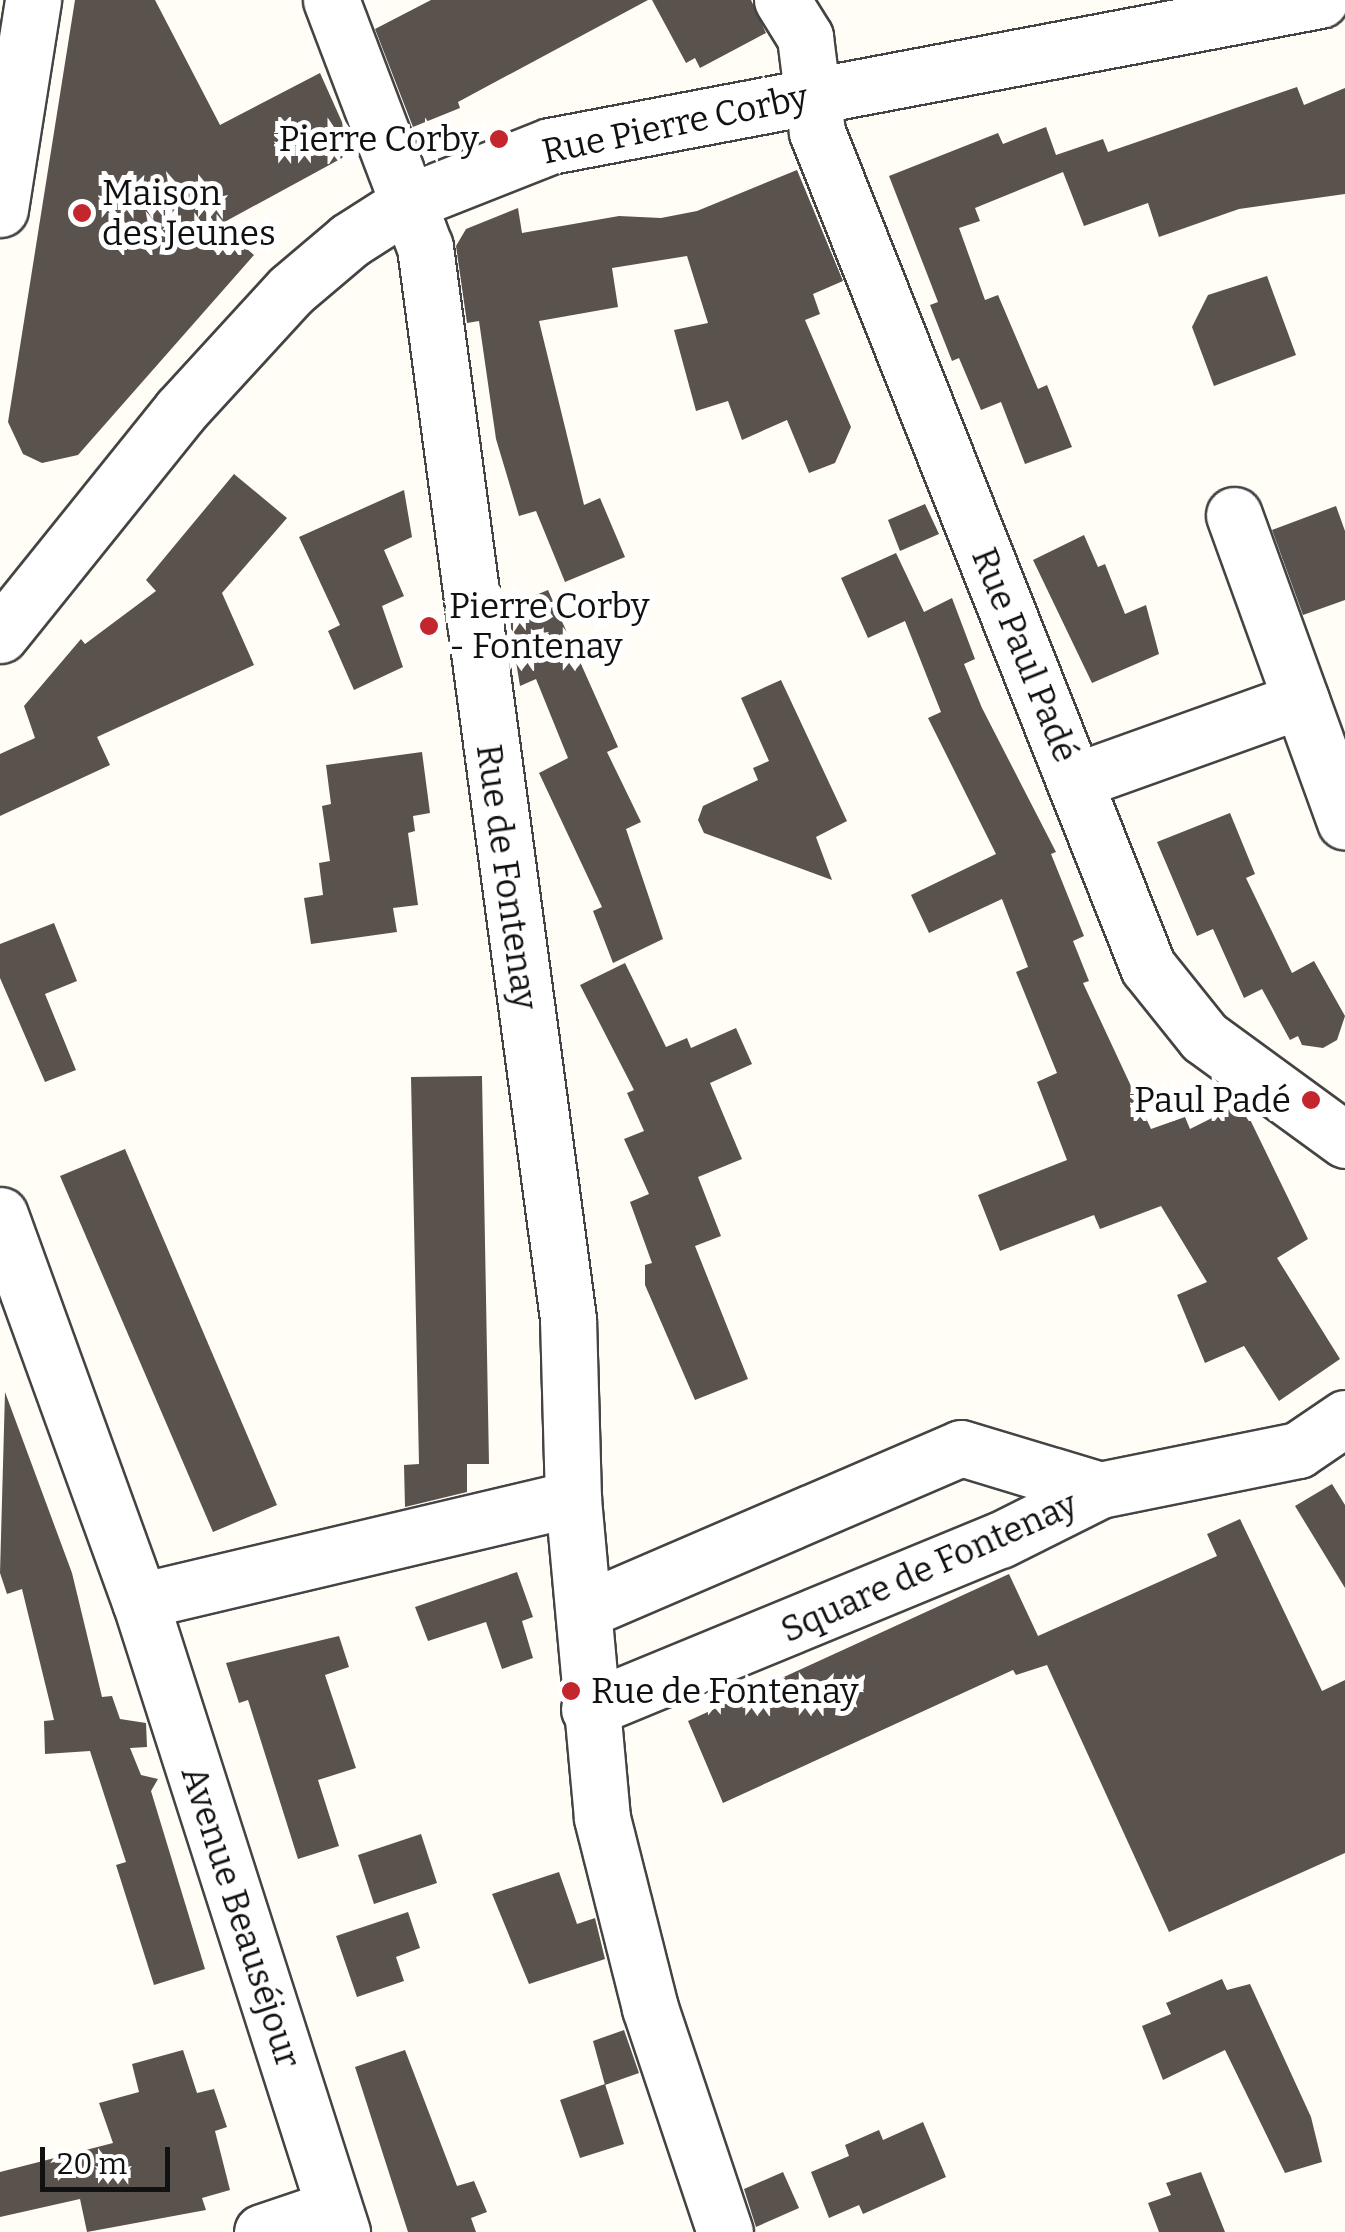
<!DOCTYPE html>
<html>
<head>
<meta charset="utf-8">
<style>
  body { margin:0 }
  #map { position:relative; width:1345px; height:2232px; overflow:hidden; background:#fffdf5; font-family:Bitter,serif }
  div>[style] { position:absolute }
  .building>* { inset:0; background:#5a524d }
  .roads { filter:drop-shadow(2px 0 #444) drop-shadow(-2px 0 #444) drop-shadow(0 2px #444) drop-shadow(0 -2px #444) }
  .minor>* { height:55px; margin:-27.5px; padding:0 27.5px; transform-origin:27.5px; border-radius:27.5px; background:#fff }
  .dots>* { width:28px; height:28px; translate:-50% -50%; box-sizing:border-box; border:5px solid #fff; border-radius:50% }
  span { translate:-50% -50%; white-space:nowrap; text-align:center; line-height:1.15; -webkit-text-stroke:10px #fff; paint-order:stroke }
  .street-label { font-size:35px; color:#111 }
  .poi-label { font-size:35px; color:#111 }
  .right { translate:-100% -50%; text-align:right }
  .left { translate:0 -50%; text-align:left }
  .scale { position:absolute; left:40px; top:2147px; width:130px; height:45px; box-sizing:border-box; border:5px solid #111; border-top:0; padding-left:12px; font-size:30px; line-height:35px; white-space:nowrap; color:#111; -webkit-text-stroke:8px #fff; paint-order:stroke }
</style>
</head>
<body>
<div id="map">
  <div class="building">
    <div style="clip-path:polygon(75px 0,155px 0,220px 125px,320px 73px,355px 151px,219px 225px,254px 255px,78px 455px,42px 463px,23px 454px,8px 422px)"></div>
    <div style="clip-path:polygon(431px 0,648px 0,458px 102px,460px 108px,413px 127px,375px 29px)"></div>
    <div style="clip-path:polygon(652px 0,751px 0,766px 33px,700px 68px,695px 58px,686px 63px)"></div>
    <div style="clip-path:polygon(1297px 87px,1304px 105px,1345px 88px,1345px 194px,1239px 209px,1159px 237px,1148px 203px,1084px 226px,1063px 172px,975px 208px,980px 221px,959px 228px,985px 300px,998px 295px,1038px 389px,1047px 385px,1072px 447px,1025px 464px,1001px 402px,981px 410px,959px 358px,952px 361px,930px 305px,938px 302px,889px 176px,998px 133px,1003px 144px,1046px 127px,1056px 155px,1103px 139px,1108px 152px)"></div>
    <div style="clip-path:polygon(797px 170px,843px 281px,813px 294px,820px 314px,805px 320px,851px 427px,835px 463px,809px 473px,787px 420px,742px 440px,728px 401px,696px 411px,674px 330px,708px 323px,687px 256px,612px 268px,618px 307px,539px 321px,584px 505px,600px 498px,625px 557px,565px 582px,536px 511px,519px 516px,496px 439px,479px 321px,467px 323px,456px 246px,466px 229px,518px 208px,522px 233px,619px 216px,661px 218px,697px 211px)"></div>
    <div style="clip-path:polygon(1267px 276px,1296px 355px,1214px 386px,1192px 327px,1208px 295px)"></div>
    <div style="clip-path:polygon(234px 474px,287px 518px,222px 593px,254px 665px,97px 737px,110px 765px,0 816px,0 754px,35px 738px,24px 706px,81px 639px,85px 644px,156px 591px,146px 580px)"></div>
    <div style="clip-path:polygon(404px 490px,412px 537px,384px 550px,404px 596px,382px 606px,403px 667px,354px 690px,328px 631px,340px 625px,299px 537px)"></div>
    <div style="clip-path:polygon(925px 504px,939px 534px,900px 551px,888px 520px)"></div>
    <div style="clip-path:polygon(1336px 506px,1345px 531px,1345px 600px,1303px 615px,1272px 530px)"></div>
    <div style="clip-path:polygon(1084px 535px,1098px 567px,1105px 564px,1125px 614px,1146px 605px,1159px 654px,1092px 683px,1033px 560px)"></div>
    <div style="clip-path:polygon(896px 553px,924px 612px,952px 598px,975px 659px,964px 664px,982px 708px,1056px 852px,1051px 854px,1084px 936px,1073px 941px,1089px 981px,1083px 983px,1151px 1129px,1185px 1117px,1190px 1129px,1242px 1103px,1308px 1239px,1277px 1258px,1340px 1359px,1279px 1401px,1244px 1346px,1205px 1363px,1177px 1295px,1207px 1282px,1161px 1206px,1100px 1229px,1094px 1215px,1000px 1251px,978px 1195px,1067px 1160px,1037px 1082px,1057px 1073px,1016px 972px,1028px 967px,1002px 899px,929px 933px,911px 895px,996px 854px,928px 718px,941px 712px,905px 621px,868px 638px,841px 578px)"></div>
    <div style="clip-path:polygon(548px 590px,618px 747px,607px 752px,641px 822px,626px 829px,663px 939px,613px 963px,593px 911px,602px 907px,539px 773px,568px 758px,536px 679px,520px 686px,507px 607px)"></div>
    <div style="clip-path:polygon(781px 680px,847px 821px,816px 837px,832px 880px,704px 833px,698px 820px,703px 806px,758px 780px,753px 768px,769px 761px,741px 698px)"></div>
    <div style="clip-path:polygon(422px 752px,430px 813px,413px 816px,415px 831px,408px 833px,418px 905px,393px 908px,397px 932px,311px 944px,304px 898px,323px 895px,319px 863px,330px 861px,322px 806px,331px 804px,326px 765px)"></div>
    <div style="clip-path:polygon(1230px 813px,1255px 874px,1246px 878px,1292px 973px,1314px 961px,1345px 1016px,1337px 1040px,1323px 1048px,1302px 1045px,1298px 1036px,1290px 1040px,1262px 989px,1244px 998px,1213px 929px,1197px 936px,1157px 842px)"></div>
    <div style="clip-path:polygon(54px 923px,77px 981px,45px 994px,76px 1070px,45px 1082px,0 978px,0 944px)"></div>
    <div style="clip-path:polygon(625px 963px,666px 1047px,687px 1038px,691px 1048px,736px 1028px,752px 1064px,710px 1083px,742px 1159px,698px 1177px,721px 1236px,695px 1246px,748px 1379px,695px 1400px,645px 1285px,645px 1265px,652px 1263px,630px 1202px,649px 1194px,624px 1139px,644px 1131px,627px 1093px,634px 1090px,580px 985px)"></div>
    <div style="clip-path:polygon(482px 1076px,489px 1464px,467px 1464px,467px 1492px,405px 1507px,404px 1465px,419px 1464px,411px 1077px)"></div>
    <div style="clip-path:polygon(125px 1149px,277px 1505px,213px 1532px,60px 1176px)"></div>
    <div style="clip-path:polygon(5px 1392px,72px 1573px,102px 1697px,112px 1696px,120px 1719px,146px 1723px,147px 1747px,130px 1748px,141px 1775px,158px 1779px,151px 1791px,205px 1969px,154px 1985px,116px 1865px,126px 1862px,90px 1751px,45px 1754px,44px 1721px,54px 1720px,22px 1589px,7px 1594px,0 1573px)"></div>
    <div style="clip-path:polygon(1332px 1484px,1345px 1505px,1345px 1588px,1295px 1506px)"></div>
    <div style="clip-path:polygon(1240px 1519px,1322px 1691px,1345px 1680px,1345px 1853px,1169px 1932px,1047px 1665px,1016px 1675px,1013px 1670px,723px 1803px,688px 1721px,1009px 1574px,1038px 1636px,1217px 1556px,1207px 1534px)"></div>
    <div style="clip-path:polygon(517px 1572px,533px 1617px,522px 1621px,533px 1658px,502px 1669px,486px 1622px,428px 1641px,415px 1607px)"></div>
    <div style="clip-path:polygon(339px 1636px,349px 1667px,325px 1675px,356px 1768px,318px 1780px,339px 1846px,298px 1859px,248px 1700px,239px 1703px,226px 1663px)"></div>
    <div style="clip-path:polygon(421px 1834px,437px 1883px,374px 1904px,358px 1855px)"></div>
    <div style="clip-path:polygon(559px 1872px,577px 1924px,595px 1918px,605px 1959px,529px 1984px,492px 1894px)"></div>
    <div style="clip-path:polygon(408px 1912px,420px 1948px,396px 1957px,404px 1981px,357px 1997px,336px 1936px)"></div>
    <div style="clip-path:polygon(1222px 1979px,1227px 1990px,1250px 1984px,1311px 2117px,1322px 2162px,1285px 2173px,1225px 2050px,1163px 2080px,1142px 2026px,1171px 2014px,1166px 2003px)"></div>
    <div style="clip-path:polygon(624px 2030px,639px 2073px,605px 2085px,593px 2041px)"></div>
    <div style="clip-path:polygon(183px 2050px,197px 2093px,214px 2089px,227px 2127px,215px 2131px,230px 2190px,202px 2198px,206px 2210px,87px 2232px,80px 2199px,0 2217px,0 2172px,113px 2143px,99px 2103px,139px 2092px,132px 2064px)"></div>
    <div style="clip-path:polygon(405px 2050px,457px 2186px,474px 2181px,487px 2212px,471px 2218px,476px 2232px,408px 2232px,355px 2067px)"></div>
    <div style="clip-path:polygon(605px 2084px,624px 2144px,580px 2158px,560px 2100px)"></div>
    <div style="clip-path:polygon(923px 2122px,946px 2177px,863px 2214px,859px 2205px,829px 2218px,811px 2172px,849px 2156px,845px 2145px,879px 2130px,883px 2140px)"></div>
    <div style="clip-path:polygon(783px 2172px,799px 2208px,756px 2227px,744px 2189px)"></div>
    <div style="clip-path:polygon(1201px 2172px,1225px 2232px,1159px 2232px,1148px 2203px,1171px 2195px,1166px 2183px)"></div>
  </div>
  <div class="roads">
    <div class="minor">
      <div style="left:331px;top:0;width:264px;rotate:69.2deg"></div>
      <div style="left:425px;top:247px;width:1081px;rotate:82.4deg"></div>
      <div style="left:568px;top:1319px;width:180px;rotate:88.4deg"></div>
      <div style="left:573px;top:1499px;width:320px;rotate:84.8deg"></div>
      <div style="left:602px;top:1818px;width:196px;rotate:75.8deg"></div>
      <div style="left:650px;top:2008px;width:236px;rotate:71.5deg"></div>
      <div style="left:782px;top:0;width:44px;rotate:58.1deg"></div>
      <div style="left:805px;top:37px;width:96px;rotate:82.8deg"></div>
      <div style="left:817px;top:132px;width:898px;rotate:68.38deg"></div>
      <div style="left:1148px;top:967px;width:90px;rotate:51.3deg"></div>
      <div style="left:1204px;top:1037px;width:175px;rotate:36.1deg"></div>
      <div style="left:0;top:209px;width:212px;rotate:-81deg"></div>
      <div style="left:1234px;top:515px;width:326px;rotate:70.1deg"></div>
      <div style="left:0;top:635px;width:287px;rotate:-51.2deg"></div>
      <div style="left:180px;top:411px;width:164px;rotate:-47.5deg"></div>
      <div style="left:291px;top:290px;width:77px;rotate:-40.3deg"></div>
      <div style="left:350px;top:240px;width:72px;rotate:-32.6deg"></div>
      <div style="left:411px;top:201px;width:149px;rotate:-21.6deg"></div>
      <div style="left:550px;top:146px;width:784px;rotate:-10.74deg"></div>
      <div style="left:1075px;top:781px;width:240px;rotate:-19.7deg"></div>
      <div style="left:0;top:1215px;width:411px;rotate:70.1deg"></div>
      <div style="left:140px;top:1601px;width:445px;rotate:-13.3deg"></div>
      <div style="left:140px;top:1601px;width:663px;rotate:72.25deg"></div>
      <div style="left:585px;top:1610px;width:409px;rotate:-23.3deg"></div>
      <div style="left:961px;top:1448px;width:145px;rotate:16.8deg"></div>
      <div style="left:1100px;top:1490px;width:202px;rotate:-11.4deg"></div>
      <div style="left:1298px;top:1450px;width:57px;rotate:-34.2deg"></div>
      <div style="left:589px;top:1709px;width:444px;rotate:-22.4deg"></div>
      <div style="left:1000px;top:1540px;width:112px;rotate:-26.6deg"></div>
      <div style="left:262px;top:2232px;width:75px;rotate:-18.7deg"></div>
    </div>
  </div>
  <div class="dots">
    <div style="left:499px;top:139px;background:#c4262e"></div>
    <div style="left:82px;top:213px;background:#c4262e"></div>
    <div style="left:429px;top:626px;background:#c4262e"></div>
    <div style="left:1311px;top:1100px;background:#c4262e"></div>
    <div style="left:571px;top:1691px;background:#c4262e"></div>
  </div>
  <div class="street-label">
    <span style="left:675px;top:124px;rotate:-12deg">Rue Pierre Corby</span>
    <span style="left:1025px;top:655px;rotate:68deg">Rue Paul Padé</span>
    <span style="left:507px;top:877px;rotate:82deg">Rue de Fontenay</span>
    <span style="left:929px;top:1567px;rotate:-24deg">Square de Fontenay</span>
    <span style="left:241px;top:1917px;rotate:72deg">Avenue Beauséjour</span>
  </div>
  <div class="poi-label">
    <span class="right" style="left:479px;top:139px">Pierre Corby</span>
    <span class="left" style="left:102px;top:213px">Maison<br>des Jeunes</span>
    <span class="left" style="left:449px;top:626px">Pierre Corby<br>- Fontenay</span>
    <span class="right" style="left:1291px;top:1100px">Paul Padé</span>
    <span class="left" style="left:591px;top:1691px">Rue de Fontenay</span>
  </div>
  <div class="scale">20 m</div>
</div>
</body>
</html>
